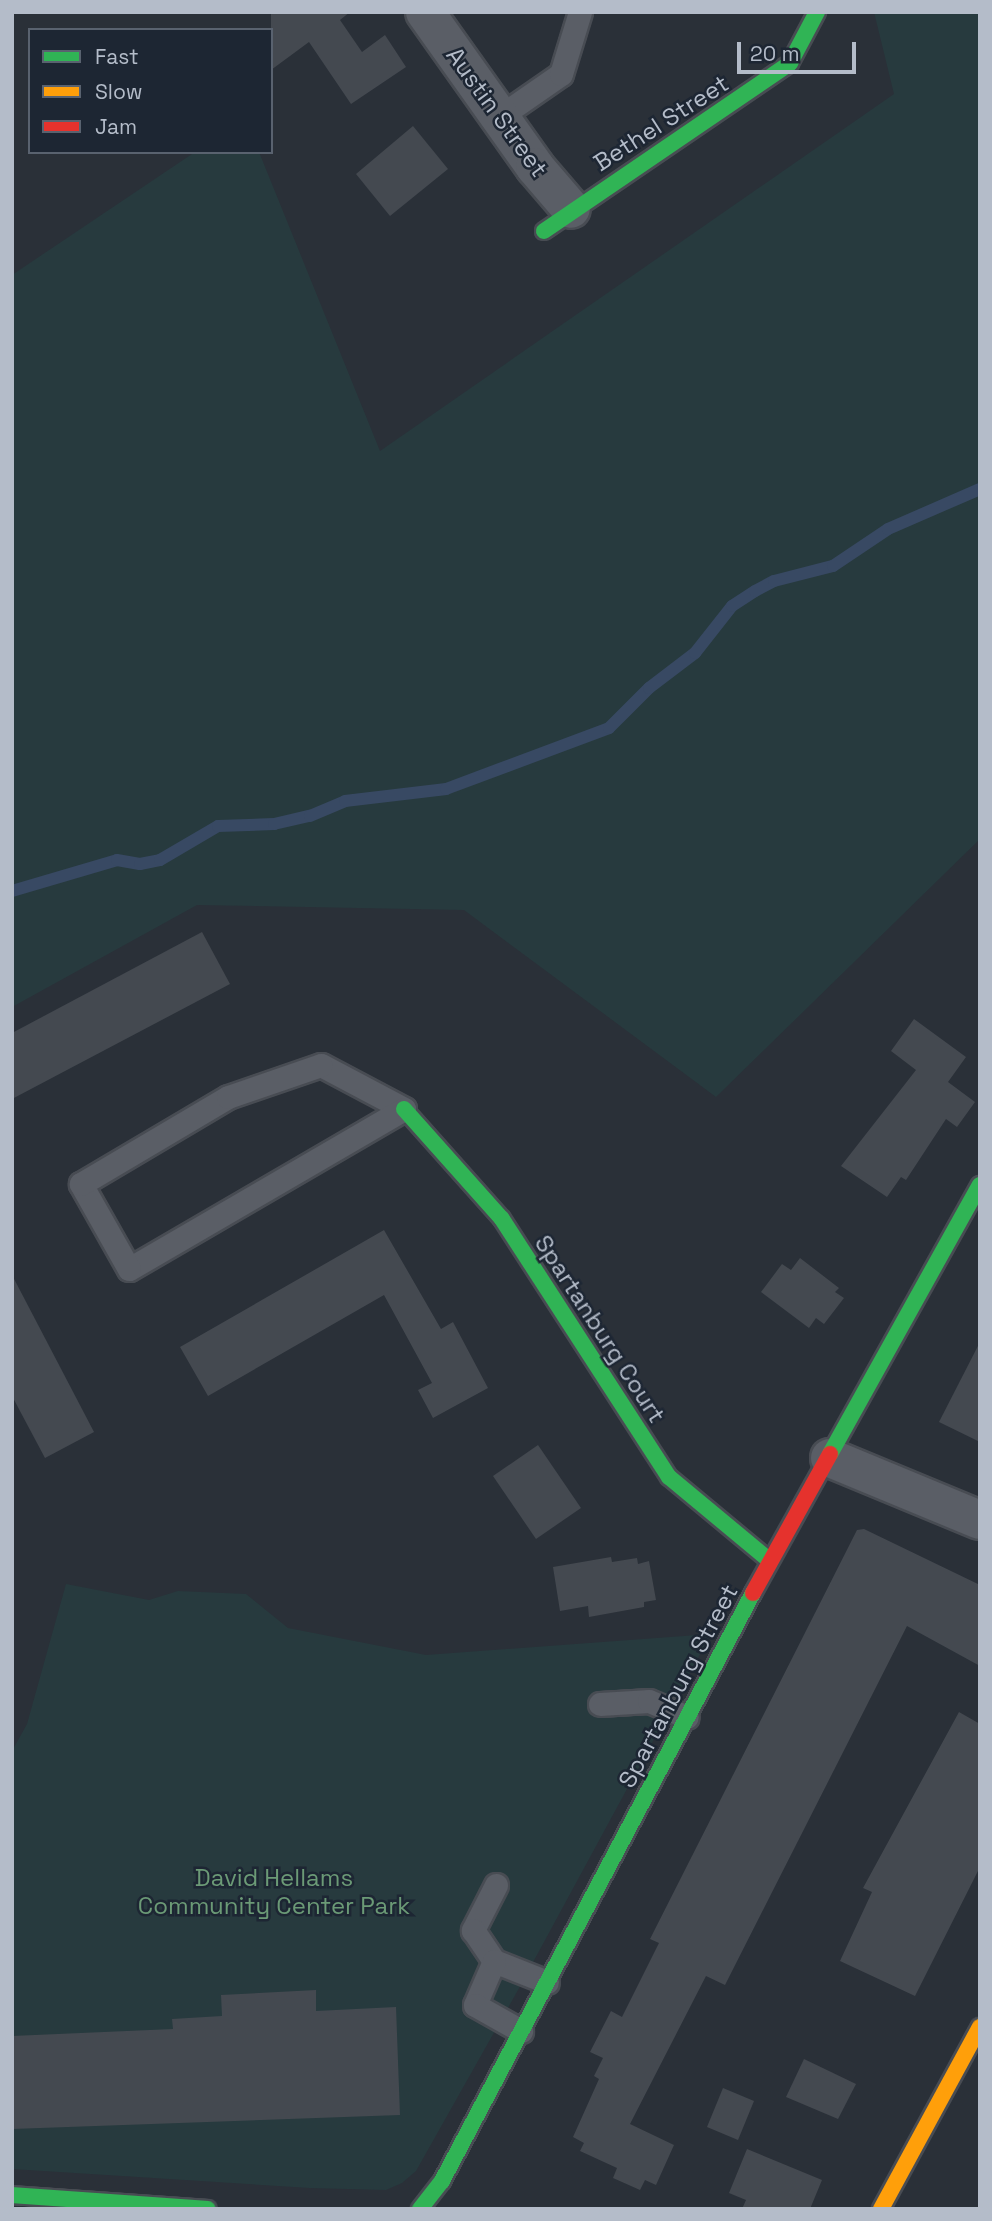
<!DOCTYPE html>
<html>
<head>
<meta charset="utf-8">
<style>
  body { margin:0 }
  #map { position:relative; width:992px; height:2221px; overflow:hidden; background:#2a3038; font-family:"Space Grotesk",sans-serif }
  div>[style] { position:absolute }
  .green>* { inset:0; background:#273a3e }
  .stream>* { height:12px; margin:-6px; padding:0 6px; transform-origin:6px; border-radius:6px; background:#384963 }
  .building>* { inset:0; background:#444950 }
  .roads { filter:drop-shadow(2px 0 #484c53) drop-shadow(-2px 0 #484c53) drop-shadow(0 2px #484c53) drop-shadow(0 -2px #484c53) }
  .lane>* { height:23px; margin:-11.5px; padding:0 11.5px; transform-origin:11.5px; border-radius:11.5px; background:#5a5e66 }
  .street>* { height:38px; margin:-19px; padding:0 19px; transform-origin:19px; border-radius:19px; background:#5a5e66 }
  .fast>* { height:16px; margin:-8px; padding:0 8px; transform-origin:8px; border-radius:8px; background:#30b455 }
  .slow>* { height:16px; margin:-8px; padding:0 8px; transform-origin:8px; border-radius:8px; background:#ff9f0a }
  .jam>* { height:16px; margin:-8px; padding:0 8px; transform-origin:8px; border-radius:8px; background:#e5322d }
  span { translate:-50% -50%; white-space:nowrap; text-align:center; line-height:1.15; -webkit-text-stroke:5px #1d2633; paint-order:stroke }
  .street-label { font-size:24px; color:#b4bcc9 }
  .park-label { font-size:24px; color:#6b9a76 }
  .frame { position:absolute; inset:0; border:14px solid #b4bcc9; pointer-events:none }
  .legend { position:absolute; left:28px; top:28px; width:245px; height:126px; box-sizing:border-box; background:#1d2633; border:2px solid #59626f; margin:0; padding:9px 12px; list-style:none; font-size:21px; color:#b4bcc9 }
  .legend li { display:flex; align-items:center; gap:14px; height:35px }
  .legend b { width:35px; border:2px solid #59626f }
  .scale { position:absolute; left:737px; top:42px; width:119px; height:32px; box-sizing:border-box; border:4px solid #b4bcc9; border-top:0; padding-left:9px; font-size:21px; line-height:24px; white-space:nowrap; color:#b4bcc9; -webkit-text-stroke:5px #1d2633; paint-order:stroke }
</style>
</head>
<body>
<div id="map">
  <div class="green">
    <div style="clip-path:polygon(874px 12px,980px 12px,980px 839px,716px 1097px,464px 910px,197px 905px,12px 1007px,12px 275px,195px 152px,259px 152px,380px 451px,894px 94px)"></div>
    <div style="clip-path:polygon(66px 1584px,149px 1600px,178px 1591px,246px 1594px,288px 1628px,426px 1655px,711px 1634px,518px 1990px,416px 2171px,402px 2183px,386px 2190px,310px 2188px,12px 2169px,12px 1751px,27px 1724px)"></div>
  </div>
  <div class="stream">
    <div style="left:12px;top:891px;width:109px;rotate:-16.4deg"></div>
    <div style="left:117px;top:860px;width:23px;rotate:10deg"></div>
    <div style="left:140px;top:864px;width:20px;rotate:-11deg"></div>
    <div style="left:160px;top:860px;width:67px;rotate:-30.4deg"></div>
    <div style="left:218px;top:826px;width:56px;rotate:-2deg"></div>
    <div style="left:274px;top:824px;width:37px;rotate:-13deg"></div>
    <div style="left:310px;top:816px;width:38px;rotate:-23deg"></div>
    <div style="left:345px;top:801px;width:102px;rotate:-6.8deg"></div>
    <div style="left:446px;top:789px;width:174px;rotate:-20.5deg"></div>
    <div style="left:609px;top:728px;width:57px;rotate:-45deg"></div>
    <div style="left:649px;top:688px;width:58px;rotate:-37.3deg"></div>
    <div style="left:695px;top:653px;width:60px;rotate:-51.8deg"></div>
    <div style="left:732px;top:606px;width:27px;rotate:-33deg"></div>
    <div style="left:755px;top:591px;width:21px;rotate:-28deg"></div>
    <div style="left:774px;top:581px;width:61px;rotate:-14.3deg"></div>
    <div style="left:833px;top:566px;width:66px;rotate:-33.9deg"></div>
    <div style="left:888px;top:529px;width:100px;rotate:-23.5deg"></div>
  </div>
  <div class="building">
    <div style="clip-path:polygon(271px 12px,350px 12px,340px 20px,362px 52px,385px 35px,406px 67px,351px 104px,309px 42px,271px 70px)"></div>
    <div style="clip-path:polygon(413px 126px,448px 169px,390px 216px,356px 174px)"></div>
    <div style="clip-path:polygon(202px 932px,230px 984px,12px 1099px,12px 1033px)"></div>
    <div style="clip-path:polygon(914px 1019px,966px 1057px,948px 1082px,975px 1102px,957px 1127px,946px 1119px,906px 1180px,901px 1177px,887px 1197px,841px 1166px,916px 1070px,891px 1051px)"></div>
    <div style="clip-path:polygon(384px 1230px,441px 1329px,453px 1322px,488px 1388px,433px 1418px,418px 1390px,432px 1383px,384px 1295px,208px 1396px,180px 1347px)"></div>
    <div style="clip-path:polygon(800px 1258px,839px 1288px,835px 1292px,844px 1298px,824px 1324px,816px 1318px,809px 1328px,761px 1292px,782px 1264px,791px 1270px)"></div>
    <div style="clip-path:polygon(12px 1275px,94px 1432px,45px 1458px,12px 1396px)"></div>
    <div style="clip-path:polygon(980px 1342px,980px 1442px,939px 1422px)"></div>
    <div style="clip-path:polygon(538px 1445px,581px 1508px,536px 1539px,493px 1476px)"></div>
    <div style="clip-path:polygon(864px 1529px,980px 1585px,980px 1666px,907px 1626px,725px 1985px,706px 1976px,630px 2124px,674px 2145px,656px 2185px,645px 2180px,640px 2190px,613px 2178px,617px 2168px,580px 2151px,584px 2143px,573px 2137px,599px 2079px,594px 2076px,603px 2058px,590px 2052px,611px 2011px,622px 2017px,659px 1943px,650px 1939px,857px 1530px)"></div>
    <div style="clip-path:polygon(611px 1557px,612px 1562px,637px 1558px,638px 1564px,649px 1561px,656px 1600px,644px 1602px,644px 1607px,589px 1617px,588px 1606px,560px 1611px,553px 1567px)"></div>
    <div style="clip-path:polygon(959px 1712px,980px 1724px,980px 1867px,915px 1996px,840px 1961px,872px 1892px,863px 1888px)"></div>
    <div style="clip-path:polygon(316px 1990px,316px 2011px,396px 2007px,400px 2115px,12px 2129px,12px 2036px,173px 2029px,172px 2019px,222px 2016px,221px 1995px)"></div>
    <div style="clip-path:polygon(804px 2059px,856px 2084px,838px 2119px,786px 2097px)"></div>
    <div style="clip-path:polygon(723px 2088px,754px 2101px,738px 2140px,707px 2127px)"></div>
    <div style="clip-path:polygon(747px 2149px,822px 2180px,810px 2209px,742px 2209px,746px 2200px,729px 2193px)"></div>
  </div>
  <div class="roads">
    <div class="lane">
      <div style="left:499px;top:117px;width:75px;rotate:-34.7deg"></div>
      <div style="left:561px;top:74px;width:65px;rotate:-73deg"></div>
      <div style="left:321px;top:1065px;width:94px;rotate:27.9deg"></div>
      <div style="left:404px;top:1109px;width:318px;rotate:149.8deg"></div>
      <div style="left:129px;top:1269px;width:98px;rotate:-119.5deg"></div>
      <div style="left:81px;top:1184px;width:171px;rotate:-30.6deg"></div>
      <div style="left:228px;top:1097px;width:98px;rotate:-19deg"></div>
      <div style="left:600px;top:1704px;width:49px;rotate:-3.5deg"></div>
      <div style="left:649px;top:1701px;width:41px;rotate:22.8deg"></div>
      <div style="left:496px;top:1885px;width:51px;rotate:117.1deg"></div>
      <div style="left:473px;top:1930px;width:37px;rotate:56deg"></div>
      <div style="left:494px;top:1961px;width:57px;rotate:21.6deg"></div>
      <div style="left:494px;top:1961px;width:48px;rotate:113.4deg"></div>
      <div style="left:475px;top:2005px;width:53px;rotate:29.5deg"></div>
    </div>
    <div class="street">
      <div style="left:425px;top:12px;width:190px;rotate:54.6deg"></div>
      <div style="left:535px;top:167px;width:55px;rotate:49.4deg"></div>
      <div style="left:830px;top:1458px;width:162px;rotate:22.5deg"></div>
    </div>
    <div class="fast">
      <div style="left:544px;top:231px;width:298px;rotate:-34.3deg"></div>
      <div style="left:790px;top:63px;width:58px;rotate:-62.1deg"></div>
      <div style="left:404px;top:1109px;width:147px;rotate:48.3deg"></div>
      <div style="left:502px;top:1219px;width:307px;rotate:57.1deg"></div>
      <div style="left:669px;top:1477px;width:131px;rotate:39.7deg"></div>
      <div style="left:830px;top:1454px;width:308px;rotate:-60.9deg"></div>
      <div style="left:12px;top:2195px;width:196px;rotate:4.1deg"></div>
      <div style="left:420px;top:2209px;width:36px;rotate:-52deg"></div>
      <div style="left:442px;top:2181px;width:665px;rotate:-62.13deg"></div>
    </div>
    <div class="slow">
      <div style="left:881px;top:2209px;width:207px;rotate:-61.5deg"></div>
    </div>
    <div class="jam">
      <div style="left:753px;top:1593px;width:159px;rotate:-61deg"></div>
    </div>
  </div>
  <div class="street-label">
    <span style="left:497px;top:112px;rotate:54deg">Austin Street</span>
    <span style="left:661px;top:123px;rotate:-33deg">Bethel Street</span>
    <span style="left:600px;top:1329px;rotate:57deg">Spartanburg Court</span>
    <span style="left:678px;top:1686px;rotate:-62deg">Spartanburg Street</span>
  </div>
  <div class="park-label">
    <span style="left:274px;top:1892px">David Hellams<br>Community Center Park</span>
  </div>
  <div class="frame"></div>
  <ul class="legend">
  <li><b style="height:9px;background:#30b455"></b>Fast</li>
  <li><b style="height:9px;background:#ff9f0a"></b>Slow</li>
  <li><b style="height:9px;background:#e5322d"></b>Jam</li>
  </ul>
  <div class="scale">20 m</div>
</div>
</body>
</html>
